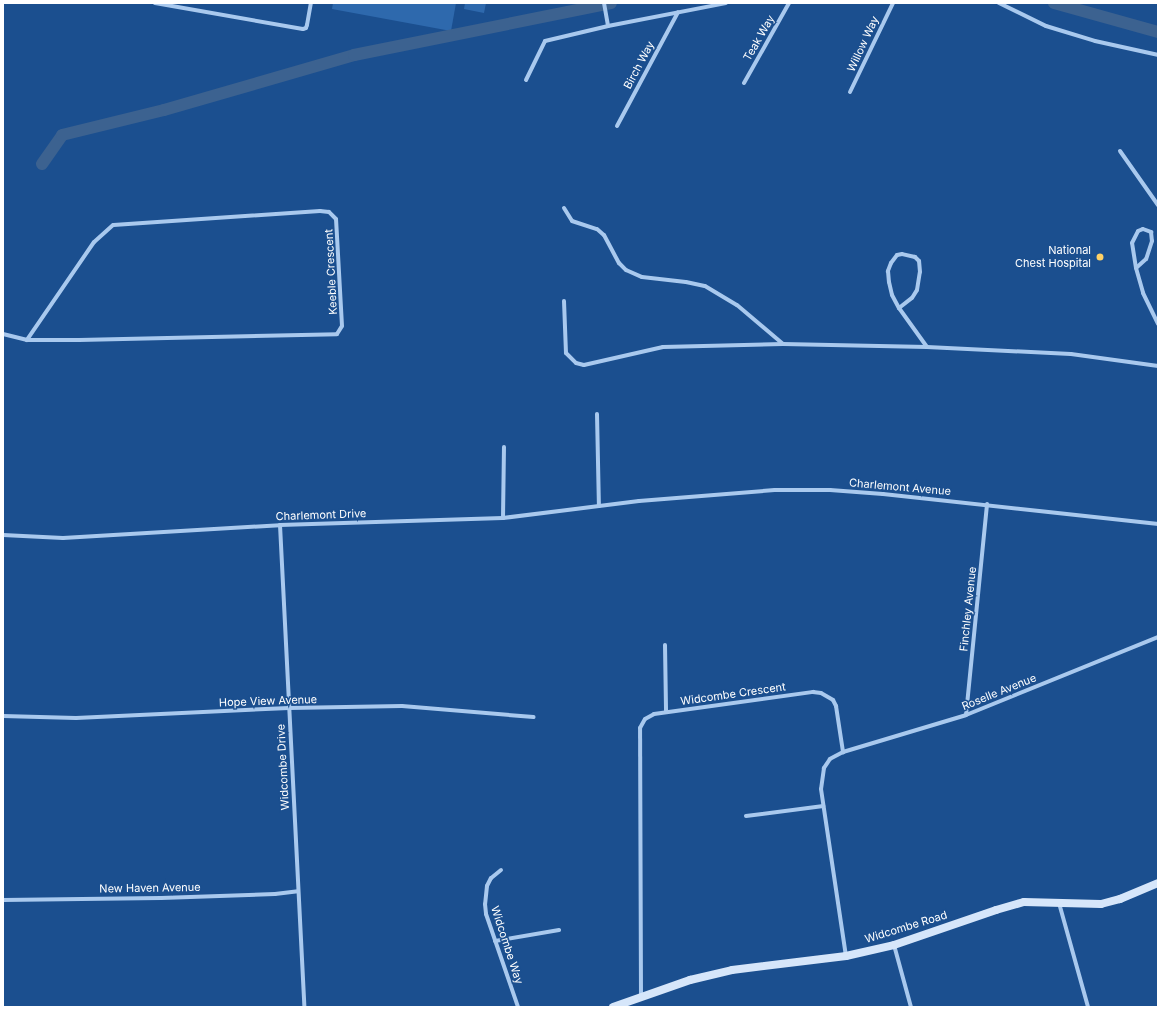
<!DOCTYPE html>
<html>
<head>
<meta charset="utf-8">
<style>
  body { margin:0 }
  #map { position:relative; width:1161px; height:1010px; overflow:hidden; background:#1b4f8f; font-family:Inter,sans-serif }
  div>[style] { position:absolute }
  .green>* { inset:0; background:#2e69ad }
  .canal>* { height:12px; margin:-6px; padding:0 6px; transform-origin:6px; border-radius:6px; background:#3c6290 }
  .street>* { height:4px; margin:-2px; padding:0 2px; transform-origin:2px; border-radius:2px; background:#a9c9ee }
  .secondary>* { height:8px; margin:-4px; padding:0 4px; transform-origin:4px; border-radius:4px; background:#d6e6fa }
  .dots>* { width:11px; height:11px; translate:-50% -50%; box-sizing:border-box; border:2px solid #1b4f8f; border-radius:50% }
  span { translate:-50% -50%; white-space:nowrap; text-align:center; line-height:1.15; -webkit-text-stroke:3px #1b4f8f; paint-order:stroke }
  .street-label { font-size:11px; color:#fff }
  .poi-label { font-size:11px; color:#fff }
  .right { translate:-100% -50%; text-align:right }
  .frame { position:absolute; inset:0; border:4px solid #fff; pointer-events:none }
</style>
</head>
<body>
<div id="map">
  <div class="green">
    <div style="clip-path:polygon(333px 3px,456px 3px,451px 31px,332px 9px)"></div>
    <div style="clip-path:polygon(465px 3px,486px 3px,484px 13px,464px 9px)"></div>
  </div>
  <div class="canal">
    <div style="left:1054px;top:3px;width:108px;rotate:15.6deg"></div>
    <div style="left:42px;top:164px;width:35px;rotate:-55deg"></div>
    <div style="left:62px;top:135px;width:105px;rotate:-13.8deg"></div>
    <div style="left:164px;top:110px;width:198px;rotate:-16.1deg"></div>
    <div style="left:354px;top:55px;width:262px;rotate:-11.4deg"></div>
  </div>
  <div class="street">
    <div style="left:155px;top:3px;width:150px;rotate:10deg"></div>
    <div style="left:303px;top:29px;width:3px;rotate:-18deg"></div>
    <div style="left:306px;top:28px;width:3px;rotate:-72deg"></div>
    <div style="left:307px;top:25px;width:22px;rotate:-80deg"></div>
    <div style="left:604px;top:3px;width:23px;rotate:80deg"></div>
    <div style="left:999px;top:3px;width:52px;rotate:26.1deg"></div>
    <div style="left:1046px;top:26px;width:51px;rotate:17deg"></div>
    <div style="left:1095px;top:41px;width:65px;rotate:12.5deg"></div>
    <div style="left:526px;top:80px;width:43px;rotate:-64deg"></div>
    <div style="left:545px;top:41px;width:65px;rotate:-13.4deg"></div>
    <div style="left:608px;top:26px;width:120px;rotate:-11deg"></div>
    <div style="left:744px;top:83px;width:92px;rotate:-60.6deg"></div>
    <div style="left:850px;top:92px;width:99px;rotate:-64.2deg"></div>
    <div style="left:617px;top:126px;width:129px;rotate:-61.8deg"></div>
    <div style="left:1120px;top:151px;width:66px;rotate:54.9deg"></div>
    <div style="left:564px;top:208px;width:15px;rotate:58deg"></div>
    <div style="left:572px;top:221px;width:26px;rotate:18deg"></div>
    <div style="left:597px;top:229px;width:9px;rotate:41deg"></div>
    <div style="left:604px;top:235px;width:32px;rotate:62deg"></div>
    <div style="left:619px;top:263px;width:10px;rotate:45deg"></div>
    <div style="left:626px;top:270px;width:17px;rotate:24deg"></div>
    <div style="left:642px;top:277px;width:44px;rotate:6.5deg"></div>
    <div style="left:686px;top:282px;width:19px;rotate:12deg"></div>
    <div style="left:705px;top:286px;width:37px;rotate:31deg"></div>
    <div style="left:737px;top:305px;width:60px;rotate:40.3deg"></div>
    <div style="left:1143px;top:229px;width:9px;rotate:21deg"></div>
    <div style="left:1151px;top:232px;width:9px;rotate:84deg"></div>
    <div style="left:1152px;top:241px;width:19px;rotate:108deg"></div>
    <div style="left:1146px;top:259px;width:13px;rotate:138deg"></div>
    <div style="left:1136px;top:268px;width:25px;rotate:-99deg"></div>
    <div style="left:1132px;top:243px;width:13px;rotate:-63deg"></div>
    <div style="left:1138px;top:231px;width:5px;rotate:-22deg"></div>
    <div style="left:1136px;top:268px;width:26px;rotate:74deg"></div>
    <div style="left:1143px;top:293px;width:34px;rotate:64deg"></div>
    <div style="left:564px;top:301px;width:52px;rotate:87.8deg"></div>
    <div style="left:566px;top:353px;width:14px;rotate:45deg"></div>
    <div style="left:576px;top:363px;width:8px;rotate:14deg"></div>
    <div style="left:584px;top:365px;width:81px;rotate:-12.8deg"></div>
    <div style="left:663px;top:347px;width:120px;rotate:-1.4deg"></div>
    <div style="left:783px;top:344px;width:144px;rotate:1.2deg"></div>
    <div style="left:927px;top:347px;width:144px;rotate:2.8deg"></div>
    <div style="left:1071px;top:354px;width:88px;rotate:7.9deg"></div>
    <div style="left:899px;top:308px;width:16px;rotate:-38deg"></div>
    <div style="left:912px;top:298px;width:9px;rotate:-58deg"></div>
    <div style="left:917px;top:290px;width:18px;rotate:-81deg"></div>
    <div style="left:920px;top:272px;width:11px;rotate:-95deg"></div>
    <div style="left:919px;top:261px;width:6px;rotate:-135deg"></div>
    <div style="left:915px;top:257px;width:13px;rotate:-167deg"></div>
    <div style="left:902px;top:254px;width:5px;rotate:169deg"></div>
    <div style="left:897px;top:255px;width:10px;rotate:127deg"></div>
    <div style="left:891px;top:263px;width:9px;rotate:111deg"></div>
    <div style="left:888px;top:271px;width:11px;rotate:85deg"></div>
    <div style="left:889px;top:282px;width:13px;rotate:77deg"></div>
    <div style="left:892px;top:295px;width:15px;rotate:62deg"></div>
    <div style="left:899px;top:308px;width:48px;rotate:54.3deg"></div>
    <div style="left:3px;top:334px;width:25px;rotate:14deg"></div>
    <div style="left:27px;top:340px;width:52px"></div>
    <div style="left:79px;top:340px;width:258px;rotate:-1.3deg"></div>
    <div style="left:337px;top:334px;width:9px;rotate:-58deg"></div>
    <div style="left:342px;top:326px;width:107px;rotate:-93.2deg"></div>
    <div style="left:336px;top:219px;width:10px;rotate:-135deg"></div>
    <div style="left:329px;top:212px;width:9px;rotate:-174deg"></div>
    <div style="left:320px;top:211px;width:207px;rotate:176.1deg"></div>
    <div style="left:113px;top:225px;width:25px;rotate:138deg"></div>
    <div style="left:94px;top:242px;width:119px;rotate:124.4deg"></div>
    <div style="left:597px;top:414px;width:92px;rotate:88.8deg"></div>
    <div style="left:503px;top:518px;width:71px;rotate:-89.2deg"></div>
    <div style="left:280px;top:525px;width:483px;rotate:87.1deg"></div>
    <div style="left:3px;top:535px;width:60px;rotate:2.9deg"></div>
    <div style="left:63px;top:538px;width:217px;rotate:-3.4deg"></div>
    <div style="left:280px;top:525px;width:223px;rotate:-1.8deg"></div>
    <div style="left:503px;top:518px;width:137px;rotate:-7.1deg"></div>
    <div style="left:639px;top:501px;width:136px;rotate:-4.6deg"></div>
    <div style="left:775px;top:490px;width:55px"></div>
    <div style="left:830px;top:490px;width:53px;rotate:4.3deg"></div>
    <div style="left:883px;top:494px;width:277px;rotate:6.2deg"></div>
    <div style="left:665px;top:645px;width:67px;rotate:89.1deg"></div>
    <div style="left:966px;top:715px;width:212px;rotate:-84.3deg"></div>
    <div style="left:3px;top:716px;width:73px;rotate:1.6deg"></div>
    <div style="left:76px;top:718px;width:213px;rotate:-2.7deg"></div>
    <div style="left:289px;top:708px;width:113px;rotate:-1deg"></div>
    <div style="left:402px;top:706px;width:132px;rotate:4.8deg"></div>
    <div style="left:843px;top:752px;width:128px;rotate:-16.7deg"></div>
    <div style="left:966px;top:715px;width:207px;rotate:-22.1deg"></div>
    <div style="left:746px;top:816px;width:78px;rotate:-7.4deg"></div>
    <div style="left:501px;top:870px;width:13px;rotate:141deg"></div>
    <div style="left:491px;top:878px;width:9px;rotate:117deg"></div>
    <div style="left:487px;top:886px;width:18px;rotate:96deg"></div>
    <div style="left:485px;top:904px;width:10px;rotate:84deg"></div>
    <div style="left:486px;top:914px;width:98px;rotate:71deg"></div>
    <div style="left:3px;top:900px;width:158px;rotate:-0.7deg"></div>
    <div style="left:161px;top:898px;width:114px;rotate:-2deg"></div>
    <div style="left:275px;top:894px;width:23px;rotate:-7deg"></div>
    <div style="left:1059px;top:903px;width:108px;rotate:74.4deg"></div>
    <div style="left:495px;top:941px;width:65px;rotate:-9.8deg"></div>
    <div style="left:894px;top:945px;width:64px;rotate:74.7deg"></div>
    <div style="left:641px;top:997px;width:269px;rotate:-90.2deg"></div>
    <div style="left:640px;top:728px;width:10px;rotate:-61deg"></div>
    <div style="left:645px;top:719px;width:10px;rotate:-29deg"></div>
    <div style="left:654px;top:714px;width:161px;rotate:-7.9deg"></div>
    <div style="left:813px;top:692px;width:8px;rotate:7deg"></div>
    <div style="left:821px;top:693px;width:14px;rotate:30deg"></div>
    <div style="left:833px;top:700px;width:7px;rotate:63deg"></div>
    <div style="left:836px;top:706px;width:47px;rotate:81.3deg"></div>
    <div style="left:843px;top:752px;width:15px;rotate:152deg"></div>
    <div style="left:830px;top:759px;width:11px;rotate:124deg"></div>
    <div style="left:824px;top:768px;width:21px;rotate:98deg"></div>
    <div style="left:821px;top:789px;width:169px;rotate:81.5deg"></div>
  </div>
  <div class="secondary">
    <div style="left:613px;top:1007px;width:82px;rotate:-19.3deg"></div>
    <div style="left:690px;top:980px;width:43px;rotate:-13.4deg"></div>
    <div style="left:732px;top:970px;width:115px;rotate:-7deg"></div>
    <div style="left:846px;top:956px;width:49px;rotate:-12.9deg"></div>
    <div style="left:894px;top:945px;width:108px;rotate:-18.9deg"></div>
    <div style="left:996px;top:910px;width:29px;rotate:-16deg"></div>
    <div style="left:1024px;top:902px;width:77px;rotate:1.5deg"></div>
    <div style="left:1101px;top:904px;width:20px;rotate:-15deg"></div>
    <div style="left:1120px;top:899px;width:41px;rotate:-22.8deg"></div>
  </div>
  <div class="dots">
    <div style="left:1100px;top:257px;background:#ffd166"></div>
  </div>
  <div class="street-label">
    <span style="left:759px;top:38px;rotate:-60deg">Teak Way</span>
    <span style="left:863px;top:44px;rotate:-65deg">Willow Way</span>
    <span style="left:639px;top:65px;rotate:-62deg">Birch Way</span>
    <span style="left:331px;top:272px;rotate:-93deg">Keeble Crescent</span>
    <span style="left:900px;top:487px;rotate:5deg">Charlemont Avenue</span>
    <span style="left:321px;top:515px;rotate:-2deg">Charlemont Drive</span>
    <span style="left:968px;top:609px;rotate:-84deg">Finchley Avenue</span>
    <span style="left:999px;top:692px;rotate:-22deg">Roselle Avenue</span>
    <span style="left:733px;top:694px;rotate:-8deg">Widcombe Crescent</span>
    <span style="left:268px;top:701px;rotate:-2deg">Hope View Avenue</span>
    <span style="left:283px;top:767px;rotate:-93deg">Widcombe Drive</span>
    <span style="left:150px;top:888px;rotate:-1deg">New Haven Avenue</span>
    <span style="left:906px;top:927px;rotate:-17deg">Widcombe Road</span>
    <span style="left:507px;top:945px;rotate:72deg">Widcombe Way</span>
  </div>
  <div class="poi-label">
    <span class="right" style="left:1091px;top:257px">National<br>Chest Hospital</span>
  </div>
  <div class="frame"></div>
</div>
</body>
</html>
